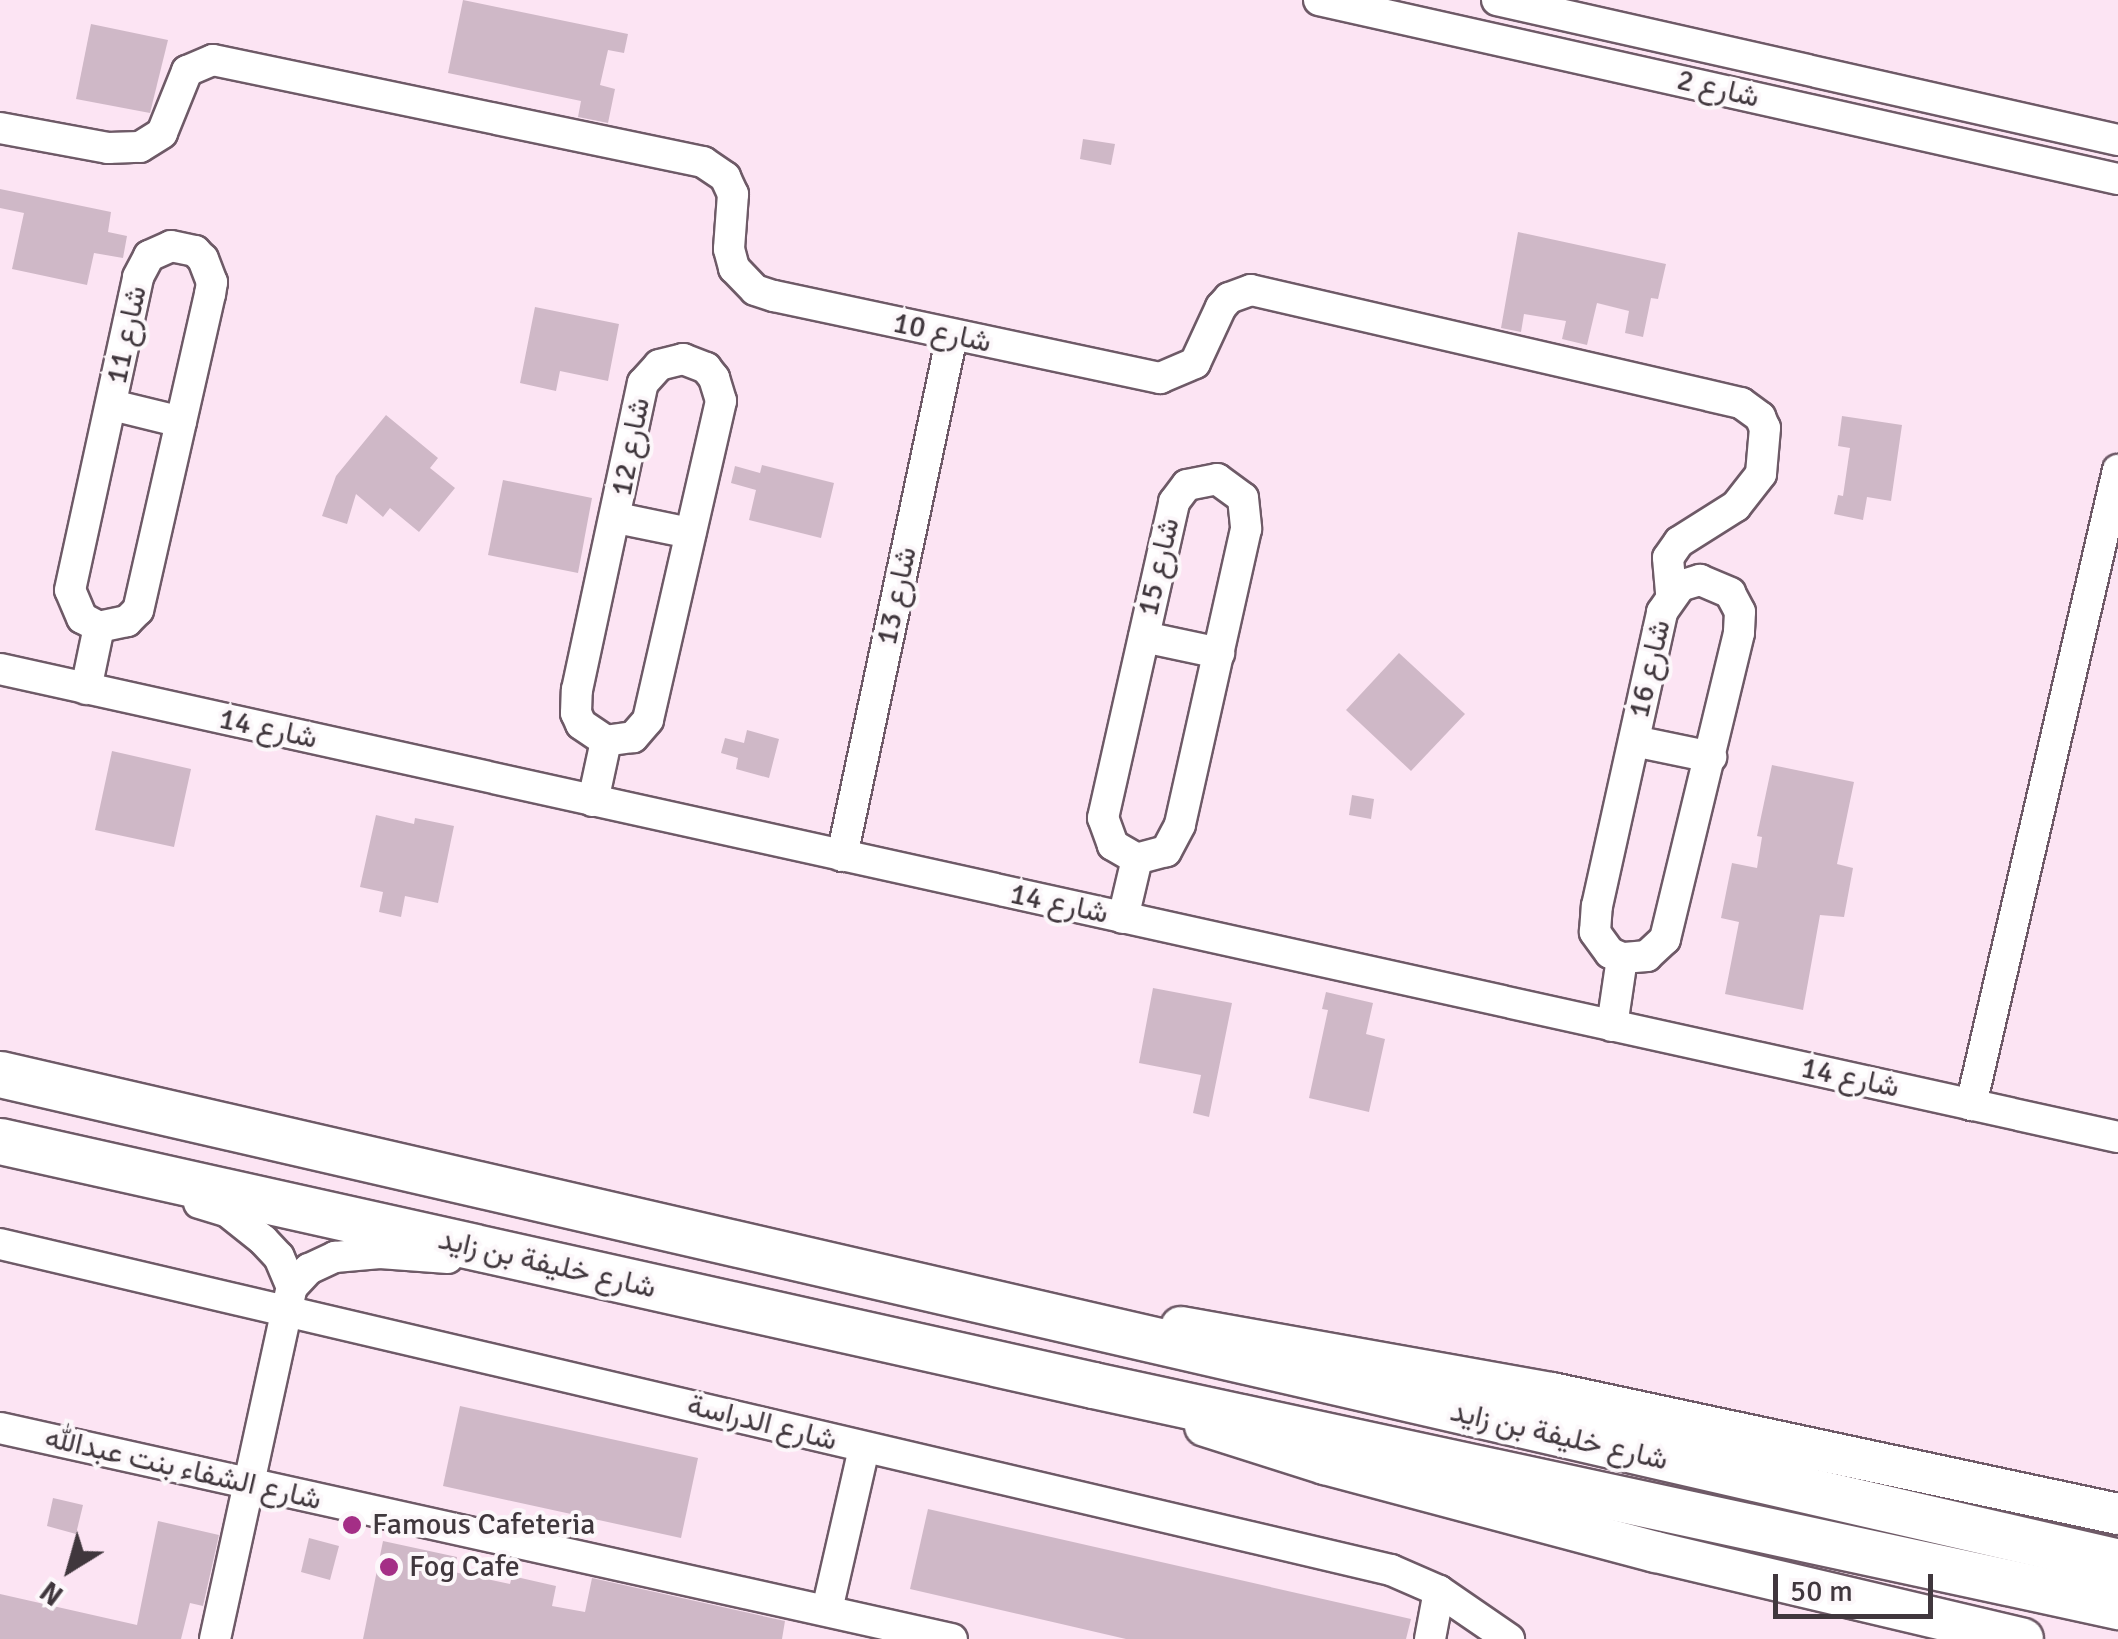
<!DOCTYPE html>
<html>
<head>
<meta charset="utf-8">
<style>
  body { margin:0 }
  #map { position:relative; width:2118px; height:1639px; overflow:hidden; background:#fce4f3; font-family:Signika,Vazirmatn,sans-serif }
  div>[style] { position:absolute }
  .building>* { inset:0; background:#cfb8c7 }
  .roads { filter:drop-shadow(2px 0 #6e5a67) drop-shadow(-2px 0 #6e5a67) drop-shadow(0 2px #6e5a67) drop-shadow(0 -2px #6e5a67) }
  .minor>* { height:30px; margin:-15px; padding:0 15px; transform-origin:15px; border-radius:15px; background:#fff }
  .major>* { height:40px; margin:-20px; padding:0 20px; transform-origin:20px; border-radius:20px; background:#fff }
  .highway>* { height:45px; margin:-22.5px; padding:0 22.5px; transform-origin:22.5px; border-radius:22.5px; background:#fff }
  .dots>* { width:28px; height:28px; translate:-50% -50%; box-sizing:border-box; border:5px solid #fcf7fa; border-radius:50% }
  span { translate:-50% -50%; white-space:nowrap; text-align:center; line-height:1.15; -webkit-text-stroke:8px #fcf7fa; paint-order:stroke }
  .street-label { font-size:30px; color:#40373d }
  .poi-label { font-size:30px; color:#40373d }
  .left { translate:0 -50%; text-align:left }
  .north { position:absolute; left:20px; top:1519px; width:100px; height:100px; -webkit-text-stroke:8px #fcf7fa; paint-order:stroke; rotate:217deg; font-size:28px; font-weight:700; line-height:40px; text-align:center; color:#40373d }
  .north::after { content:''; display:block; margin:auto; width:35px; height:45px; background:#40373d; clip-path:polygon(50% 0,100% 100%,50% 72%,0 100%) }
  .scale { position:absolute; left:1773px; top:1574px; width:160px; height:45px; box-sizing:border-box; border:5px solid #40373d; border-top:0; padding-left:12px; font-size:30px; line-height:35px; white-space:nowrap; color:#40373d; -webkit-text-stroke:8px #fcf7fa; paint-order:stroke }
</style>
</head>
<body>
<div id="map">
  <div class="building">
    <div style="clip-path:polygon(463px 0,628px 34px,624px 53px,608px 50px,600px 85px,615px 89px,608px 123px,578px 117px,581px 101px,448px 73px)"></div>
    <div style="clip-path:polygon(91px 24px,168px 40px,150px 113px,76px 99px)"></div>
    <div style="clip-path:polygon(1083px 139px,1115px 144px,1111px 165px,1080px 159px)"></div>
    <div style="clip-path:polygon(0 189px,111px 212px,108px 232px,127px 236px,123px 258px,94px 253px,87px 285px,12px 269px,24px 213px,0 208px)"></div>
    <div style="clip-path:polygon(1518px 232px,1666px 264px,1658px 299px,1651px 298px,1643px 337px,1625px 333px,1629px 311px,1597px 303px,1587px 345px,1562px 339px,1566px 321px,1524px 314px,1521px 332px,1501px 328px)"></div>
    <div style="clip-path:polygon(535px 307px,619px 324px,608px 381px,560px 371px,556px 391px,520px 383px)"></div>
    <div style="clip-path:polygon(386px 415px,438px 458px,430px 468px,455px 488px,419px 532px,390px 508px,383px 517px,356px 494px,347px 524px,322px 516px,336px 476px)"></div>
    <div style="clip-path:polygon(1842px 416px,1902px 425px,1891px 501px,1867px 497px,1863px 520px,1834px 514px,1838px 495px,1843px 496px,1850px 448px,1838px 446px)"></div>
    <div style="clip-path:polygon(762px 465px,834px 483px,821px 538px,749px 520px,756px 490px,731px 483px,735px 466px,760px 473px)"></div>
    <div style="clip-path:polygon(503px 480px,592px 498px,578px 573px,488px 555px)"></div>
    <div style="clip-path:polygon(1399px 653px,1465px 714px,1411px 771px,1346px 710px)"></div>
    <div style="clip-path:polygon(747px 730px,779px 739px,769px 778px,736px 769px,738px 758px,721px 753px,725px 738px,744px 743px)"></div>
    <div style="clip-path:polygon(112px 751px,191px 769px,174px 847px,95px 830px)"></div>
    <div style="clip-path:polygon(1772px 765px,1854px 782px,1837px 864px,1853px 868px,1844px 917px,1820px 915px,1803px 1010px,1725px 994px,1739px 922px,1721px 918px,1732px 863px,1757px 868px,1762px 837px,1757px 836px)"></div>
    <div style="clip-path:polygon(1352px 795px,1374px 799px,1371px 819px,1349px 815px)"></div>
    <div style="clip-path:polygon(376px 815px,414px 824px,415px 818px,454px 826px,438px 903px,405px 896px,401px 917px,379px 912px,383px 892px,360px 887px)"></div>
    <div style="clip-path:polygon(1153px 988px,1232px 1003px,1209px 1117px,1193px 1113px,1201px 1075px,1139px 1063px)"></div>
    <div style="clip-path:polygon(1326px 992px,1373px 1003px,1366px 1034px,1385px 1039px,1369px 1112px,1309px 1098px,1328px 1010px,1322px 1009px)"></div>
    <div style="clip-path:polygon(460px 1406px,698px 1458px,681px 1538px,443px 1486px)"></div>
    <div style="clip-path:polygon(53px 1498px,83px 1505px,76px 1534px,47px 1526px)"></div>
    <div style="clip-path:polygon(928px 1509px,1411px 1619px,1406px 1639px,1126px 1639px,910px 1589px)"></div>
    <div style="clip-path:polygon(158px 1521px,219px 1535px,203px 1606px,190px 1603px,181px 1639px,0 1639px,0 1594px,137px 1625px)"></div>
    <div style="clip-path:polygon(309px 1538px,339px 1546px,330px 1580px,301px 1572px)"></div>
    <div style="clip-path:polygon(383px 1541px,457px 1557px,454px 1572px,510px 1584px,512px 1576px,556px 1586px,552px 1606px,585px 1612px,592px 1578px,785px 1621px,782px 1639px,363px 1639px)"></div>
  </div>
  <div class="roads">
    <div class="minor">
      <div style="left:1319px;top:0;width:819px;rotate:12.63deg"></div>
      <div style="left:1497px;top:0;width:637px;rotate:12.7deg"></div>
      <div style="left:0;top:128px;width:110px;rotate:10.5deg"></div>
      <div style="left:108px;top:148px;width:32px;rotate:-2deg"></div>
      <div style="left:140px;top:147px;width:26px;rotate:-32deg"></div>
      <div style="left:162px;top:133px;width:67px;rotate:-68deg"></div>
      <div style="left:187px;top:71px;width:28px;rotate:-23deg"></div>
      <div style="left:213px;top:60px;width:501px;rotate:11.76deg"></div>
      <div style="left:703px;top:162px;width:27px;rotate:34deg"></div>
      <div style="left:725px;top:177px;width:19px;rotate:65deg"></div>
      <div style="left:733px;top:194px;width:55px;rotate:94.2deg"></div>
      <div style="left:729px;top:249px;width:20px;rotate:75deg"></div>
      <div style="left:734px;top:268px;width:30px;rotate:46deg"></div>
      <div style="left:755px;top:290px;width:20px;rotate:18deg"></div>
      <div style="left:774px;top:296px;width:395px;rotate:12deg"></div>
      <div style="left:1160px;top:378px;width:38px;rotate:-23deg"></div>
      <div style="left:1195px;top:363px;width:62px;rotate:-65.1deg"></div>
      <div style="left:1221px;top:307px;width:12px;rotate:-48deg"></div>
      <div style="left:1229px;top:298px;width:23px;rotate:-20deg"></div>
      <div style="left:1251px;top:290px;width:503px;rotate:12.99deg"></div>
      <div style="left:1741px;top:403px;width:24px;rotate:36deg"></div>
      <div style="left:1760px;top:417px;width:12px;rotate:66deg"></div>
      <div style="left:1765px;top:428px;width:46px;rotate:95deg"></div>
      <div style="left:1761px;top:474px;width:41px;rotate:128deg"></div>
      <div style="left:1736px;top:506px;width:67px;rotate:147.7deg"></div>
      <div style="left:1679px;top:542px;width:19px;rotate:125deg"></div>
      <div style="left:1668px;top:558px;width:35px;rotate:85deg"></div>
      <div style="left:171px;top:246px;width:25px;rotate:12deg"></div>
      <div style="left:195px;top:251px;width:11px;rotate:45deg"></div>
      <div style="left:203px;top:259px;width:25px;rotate:69deg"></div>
      <div style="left:212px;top:282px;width:12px;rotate:99deg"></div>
      <div style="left:210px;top:294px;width:324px;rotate:102.8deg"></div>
      <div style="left:138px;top:610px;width:16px;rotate:135deg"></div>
      <div style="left:127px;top:621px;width:29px;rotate:168deg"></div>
      <div style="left:99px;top:627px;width:19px;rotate:-152deg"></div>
      <div style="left:82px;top:618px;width:30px;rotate:-113deg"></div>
      <div style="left:70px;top:590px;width:320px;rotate:-77.7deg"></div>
      <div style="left:138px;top:277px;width:24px;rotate:-62deg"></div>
      <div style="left:149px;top:256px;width:24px;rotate:-24deg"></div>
      <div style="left:683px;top:359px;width:25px;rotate:21deg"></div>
      <div style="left:706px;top:368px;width:13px;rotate:51deg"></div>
      <div style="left:714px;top:378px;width:24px;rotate:73deg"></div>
      <div style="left:721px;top:401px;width:327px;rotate:102.9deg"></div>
      <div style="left:648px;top:720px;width:23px;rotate:131deg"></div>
      <div style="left:633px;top:737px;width:27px;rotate:172deg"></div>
      <div style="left:606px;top:741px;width:30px;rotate:-146deg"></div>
      <div style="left:581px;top:724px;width:12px;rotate:-114deg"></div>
      <div style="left:576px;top:713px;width:23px;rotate:-88deg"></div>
      <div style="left:577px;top:690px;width:314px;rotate:-77.9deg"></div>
      <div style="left:643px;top:383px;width:24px;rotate:-48deg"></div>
      <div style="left:659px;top:365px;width:25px;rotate:-14deg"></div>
      <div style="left:112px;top:405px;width:71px;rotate:13.8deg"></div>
      <div style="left:1217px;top:479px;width:32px;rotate:36deg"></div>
      <div style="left:1243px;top:498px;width:31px;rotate:84deg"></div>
      <div style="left:1246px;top:529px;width:303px;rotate:102.6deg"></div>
      <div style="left:1180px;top:825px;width:30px;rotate:118deg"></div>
      <div style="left:1166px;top:851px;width:30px;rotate:165deg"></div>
      <div style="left:1137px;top:859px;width:28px;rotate:-150deg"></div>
      <div style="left:1113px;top:845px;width:29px;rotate:-110deg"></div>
      <div style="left:1103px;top:818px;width:324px;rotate:-77.3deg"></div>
      <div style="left:1174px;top:502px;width:21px;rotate:-53deg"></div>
      <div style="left:1187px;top:485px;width:31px;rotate:-11deg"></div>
      <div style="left:617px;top:518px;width:75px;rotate:11.6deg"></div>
      <div style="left:1700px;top:580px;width:33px;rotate:23deg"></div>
      <div style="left:1730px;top:593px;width:21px;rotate:62deg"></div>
      <div style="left:1740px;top:612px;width:21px;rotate:93deg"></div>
      <div style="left:1739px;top:633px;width:315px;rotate:103.6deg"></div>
      <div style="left:1665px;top:939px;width:25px;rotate:137deg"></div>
      <div style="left:1647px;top:956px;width:25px;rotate:175deg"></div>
      <div style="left:1622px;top:958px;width:13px;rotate:-157deg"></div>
      <div style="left:1610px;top:953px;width:26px;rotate:-126deg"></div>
      <div style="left:1595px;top:932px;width:26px;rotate:-86deg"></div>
      <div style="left:1597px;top:906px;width:301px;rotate:-77.5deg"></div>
      <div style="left:1662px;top:612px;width:32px;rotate:-55deg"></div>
      <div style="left:1680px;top:586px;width:21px;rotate:-17deg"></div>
      <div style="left:1144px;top:637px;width:77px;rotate:12deg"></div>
      <div style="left:0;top:669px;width:2169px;rotate:12.46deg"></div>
      <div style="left:86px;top:689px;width:63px;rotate:-78.2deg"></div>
      <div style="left:1634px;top:741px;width:79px;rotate:11.7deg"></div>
      <div style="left:593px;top:801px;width:61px;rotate:-77.8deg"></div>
      <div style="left:842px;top:856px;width:532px;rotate:-78.06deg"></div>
      <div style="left:1123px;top:918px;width:61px;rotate:-76.7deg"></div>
      <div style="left:1612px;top:1026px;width:69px;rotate:-81.6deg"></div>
      <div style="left:1971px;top:1105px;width:652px;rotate:-76.97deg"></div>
      <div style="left:199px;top:1203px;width:30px;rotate:17deg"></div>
      <div style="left:228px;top:1212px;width:45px;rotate:38.7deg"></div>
      <div style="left:263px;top:1240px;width:23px;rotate:47deg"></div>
      <div style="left:279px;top:1257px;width:33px;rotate:67deg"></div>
      <div style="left:0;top:1244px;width:1429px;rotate:13.19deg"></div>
      <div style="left:1391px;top:1570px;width:52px;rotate:23.6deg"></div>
      <div style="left:1439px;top:1591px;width:85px;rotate:34.4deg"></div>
      <div style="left:0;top:1428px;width:975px;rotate:12.5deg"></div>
      <div style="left:827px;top:1610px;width:166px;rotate:-77.1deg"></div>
      <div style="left:215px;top:1639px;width:360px;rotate:-77.7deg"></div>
      <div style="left:292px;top:1287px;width:25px;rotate:-47deg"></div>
      <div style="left:309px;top:1269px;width:29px;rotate:-25deg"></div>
      <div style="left:335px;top:1257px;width:45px;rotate:-5.1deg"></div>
      <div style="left:380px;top:1253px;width:68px;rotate:4.2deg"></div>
      <div style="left:1430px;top:1639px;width:49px;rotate:-79.4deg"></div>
    </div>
    <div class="major">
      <div style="left:1181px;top:1327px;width:377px;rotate:10.1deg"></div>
      <div style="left:1552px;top:1393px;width:579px;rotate:12.07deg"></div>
      <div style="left:1205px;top:1426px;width:126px;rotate:17.6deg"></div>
      <div style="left:1325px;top:1464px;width:342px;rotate:14.9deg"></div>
      <div style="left:1656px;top:1552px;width:377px;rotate:13.3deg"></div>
    </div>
    <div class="highway">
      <div style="left:0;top:1074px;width:2173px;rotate:12.97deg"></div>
      <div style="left:0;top:1141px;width:1120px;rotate:12.58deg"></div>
      <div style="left:1093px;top:1385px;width:1049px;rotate:12.17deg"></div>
    </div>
  </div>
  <div class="dots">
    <div style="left:352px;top:1525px;background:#a42e86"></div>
    <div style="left:389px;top:1567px;background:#a42e86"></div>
  </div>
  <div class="street-label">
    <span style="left:1718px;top:89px;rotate:13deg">شارع 2</span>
    <span style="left:942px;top:333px;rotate:12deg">شارع 10</span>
    <span style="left:127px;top:335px;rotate:-78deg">شارع 11</span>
    <span style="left:631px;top:447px;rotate:-79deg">شارع 12</span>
    <span style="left:1159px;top:567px;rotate:-77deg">شارع 15</span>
    <span style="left:897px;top:596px;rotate:-78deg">شارع 13</span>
    <span style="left:1650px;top:669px;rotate:-77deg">شارع 16</span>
    <span style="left:268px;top:729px;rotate:12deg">شارع 14</span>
    <span style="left:1059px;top:904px;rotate:12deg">شارع 14</span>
    <span style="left:1850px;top:1078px;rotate:12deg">شارع 14</span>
    <span style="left:547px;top:1264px;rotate:13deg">شارع خليفة بن زايد</span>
    <span style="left:762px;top:1423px;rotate:14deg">شارع الدراسة</span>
    <span style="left:1559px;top:1436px;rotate:13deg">شارع خليفة بن زايد</span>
    <span style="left:183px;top:1469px;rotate:13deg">شارع الشفاء بنت عبدالله</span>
  </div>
  <div class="poi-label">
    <span class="left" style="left:372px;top:1525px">Famous Cafeteria</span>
    <span class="left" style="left:409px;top:1567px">Fog Cafe</span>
  </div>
  <div class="north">N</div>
  <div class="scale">50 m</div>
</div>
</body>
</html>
